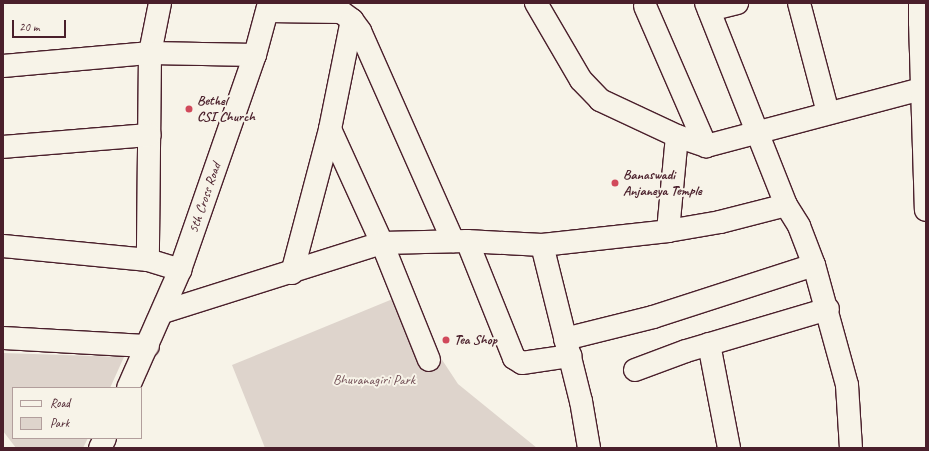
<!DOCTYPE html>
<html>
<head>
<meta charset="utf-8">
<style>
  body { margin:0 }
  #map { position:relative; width:929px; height:451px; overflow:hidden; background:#f7f3e8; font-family:Caveat,sans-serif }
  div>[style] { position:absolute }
  .green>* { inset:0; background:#ded4cc }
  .roads { filter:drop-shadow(1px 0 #4a1f2b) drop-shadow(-1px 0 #4a1f2b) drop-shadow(0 1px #4a1f2b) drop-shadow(0 -1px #4a1f2b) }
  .minor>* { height:22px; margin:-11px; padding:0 11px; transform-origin:11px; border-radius:11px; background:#f7f3e8 }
  .major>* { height:22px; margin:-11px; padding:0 11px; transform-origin:11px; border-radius:11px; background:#f7f3e8 }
  .dots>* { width:11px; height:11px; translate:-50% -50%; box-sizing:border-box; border:2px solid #f7f3e8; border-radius:50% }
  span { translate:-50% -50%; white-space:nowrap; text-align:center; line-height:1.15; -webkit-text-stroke:4px #f7f3e8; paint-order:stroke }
  .poi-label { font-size:14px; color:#4a1f2b; font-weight:700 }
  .left { translate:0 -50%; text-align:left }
  .street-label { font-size:14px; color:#4a1f2b }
  .park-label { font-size:14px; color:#6f4c53 }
  .frame { position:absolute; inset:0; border:4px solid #4a1f2b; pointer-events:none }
  .legend { position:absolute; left:12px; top:387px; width:130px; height:52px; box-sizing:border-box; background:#f7f3e8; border:1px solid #b29e9c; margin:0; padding:5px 7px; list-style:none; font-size:12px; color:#4a1f2b }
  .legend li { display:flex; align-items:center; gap:8px; height:20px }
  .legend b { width:20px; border:1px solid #b29e9c }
  .scale { position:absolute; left:12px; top:20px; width:54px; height:18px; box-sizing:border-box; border:2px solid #4a1f2b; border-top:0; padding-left:5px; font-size:12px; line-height:14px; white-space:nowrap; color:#4a1f2b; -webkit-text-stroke:3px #f7f3e8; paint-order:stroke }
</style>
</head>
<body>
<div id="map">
  <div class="green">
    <div style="clip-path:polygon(400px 296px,458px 384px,537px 448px,265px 448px,232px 365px)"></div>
    <div style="clip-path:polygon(3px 353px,124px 357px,110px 388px,13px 388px,13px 438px,88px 438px,83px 448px,16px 448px,3px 431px)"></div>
  </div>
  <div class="roads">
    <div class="minor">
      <div style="left:160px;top:3px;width:51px;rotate:101.3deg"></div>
      <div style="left:150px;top:53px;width:207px;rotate:90.6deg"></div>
      <div style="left:148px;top:260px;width:34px;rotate:17deg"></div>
      <div style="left:536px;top:3px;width:89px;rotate:59.7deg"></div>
      <div style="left:581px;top:80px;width:28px;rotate:46deg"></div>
      <div style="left:600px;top:100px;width:85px;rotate:25.1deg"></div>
      <div style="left:677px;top:136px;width:31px;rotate:19deg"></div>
      <div style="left:706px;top:146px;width:222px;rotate:-14.8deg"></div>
      <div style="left:706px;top:3px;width:217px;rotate:68.4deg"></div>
      <div style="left:786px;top:205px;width:25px;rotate:58deg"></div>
      <div style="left:799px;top:226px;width:42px;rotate:69deg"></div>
      <div style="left:814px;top:265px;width:124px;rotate:74.6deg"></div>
      <div style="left:847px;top:385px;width:63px;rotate:86.4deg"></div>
      <div style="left:799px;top:3px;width:114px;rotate:75.2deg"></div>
      <div style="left:645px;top:6px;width:153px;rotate:66.5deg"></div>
      <div style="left:709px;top:10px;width:29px;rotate:-14deg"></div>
      <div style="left:268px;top:11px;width:73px;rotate:0.8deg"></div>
      <div style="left:341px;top:12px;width:14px;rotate:36deg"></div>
      <div style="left:352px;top:20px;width:14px;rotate:54deg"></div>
      <div style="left:360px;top:31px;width:230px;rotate:66.1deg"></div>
      <div style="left:920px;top:22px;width:188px;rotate:88.2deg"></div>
      <div style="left:3px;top:66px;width:148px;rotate:-5.1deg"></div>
      <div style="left:150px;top:53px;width:105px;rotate:1.1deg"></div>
      <div style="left:330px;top:129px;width:125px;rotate:65.5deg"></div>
      <div style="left:382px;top:243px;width:126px;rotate:68.1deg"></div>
      <div style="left:3px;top:147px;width:147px;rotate:-4.7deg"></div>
      <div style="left:668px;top:231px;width:95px;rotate:-84.6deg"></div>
      <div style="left:467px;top:241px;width:126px;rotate:68.1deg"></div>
      <div style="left:514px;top:358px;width:9px;rotate:32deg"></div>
      <div style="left:522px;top:363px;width:49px;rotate:-8.3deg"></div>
      <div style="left:542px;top:245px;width:161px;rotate:76deg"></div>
      <div style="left:581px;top:401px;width:48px;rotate:80.3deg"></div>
      <div style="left:3px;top:246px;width:146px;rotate:5.5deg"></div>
      <div style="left:292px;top:273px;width:149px;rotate:-75.2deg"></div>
      <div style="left:330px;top:129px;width:111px;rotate:-78.6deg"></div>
      <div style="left:163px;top:312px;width:230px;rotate:-17.5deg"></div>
      <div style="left:382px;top:243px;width:85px;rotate:-1.3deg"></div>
      <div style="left:467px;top:241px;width:75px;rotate:3.1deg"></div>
      <div style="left:542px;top:245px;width:127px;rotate:-6.3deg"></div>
      <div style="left:668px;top:231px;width:53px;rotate:-9.8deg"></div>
      <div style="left:720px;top:222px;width:68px;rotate:-14.4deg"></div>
      <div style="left:3px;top:338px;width:145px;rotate:3.2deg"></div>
      <div style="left:565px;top:339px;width:91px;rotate:-14deg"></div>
      <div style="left:653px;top:317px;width:169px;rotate:-17.9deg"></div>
      <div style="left:709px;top:344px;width:106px;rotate:79.1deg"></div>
      <div style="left:635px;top:370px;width:54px;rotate:-20.4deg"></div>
      <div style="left:686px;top:351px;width:148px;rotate:-16.5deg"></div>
      <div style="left:128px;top:388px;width:129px;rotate:-66.2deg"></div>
      <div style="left:180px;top:270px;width:228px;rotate:-70.8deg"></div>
      <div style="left:255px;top:55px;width:54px;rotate:-74.9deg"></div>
      <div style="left:100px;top:448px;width:11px;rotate:-63deg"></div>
    </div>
    <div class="major">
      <div style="left:920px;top:3px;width:19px;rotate:90deg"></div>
      <div style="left:920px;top:22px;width:7px;rotate:27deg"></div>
    </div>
  </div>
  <div class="dots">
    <div style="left:189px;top:109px;background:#d1495b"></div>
    <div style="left:615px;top:183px;background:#d1495b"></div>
    <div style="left:446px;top:340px;background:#d1495b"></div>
  </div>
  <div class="poi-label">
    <span class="left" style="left:197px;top:109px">Bethel<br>CSI Church</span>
    <span class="left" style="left:623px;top:183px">Banaswadi<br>Anjaneya Temple</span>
    <span class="left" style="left:454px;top:340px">Tea Shop</span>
  </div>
  <div class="street-label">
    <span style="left:205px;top:198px;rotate:-71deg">5th Cross Road</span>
  </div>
  <div class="park-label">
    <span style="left:374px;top:380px">Bhuvanagiri Park</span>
  </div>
  <div class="frame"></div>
  <ul class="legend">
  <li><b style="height:5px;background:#f7f3e8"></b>Road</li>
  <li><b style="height:11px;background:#ded4cc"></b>Park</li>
  </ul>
  <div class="scale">20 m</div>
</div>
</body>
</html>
